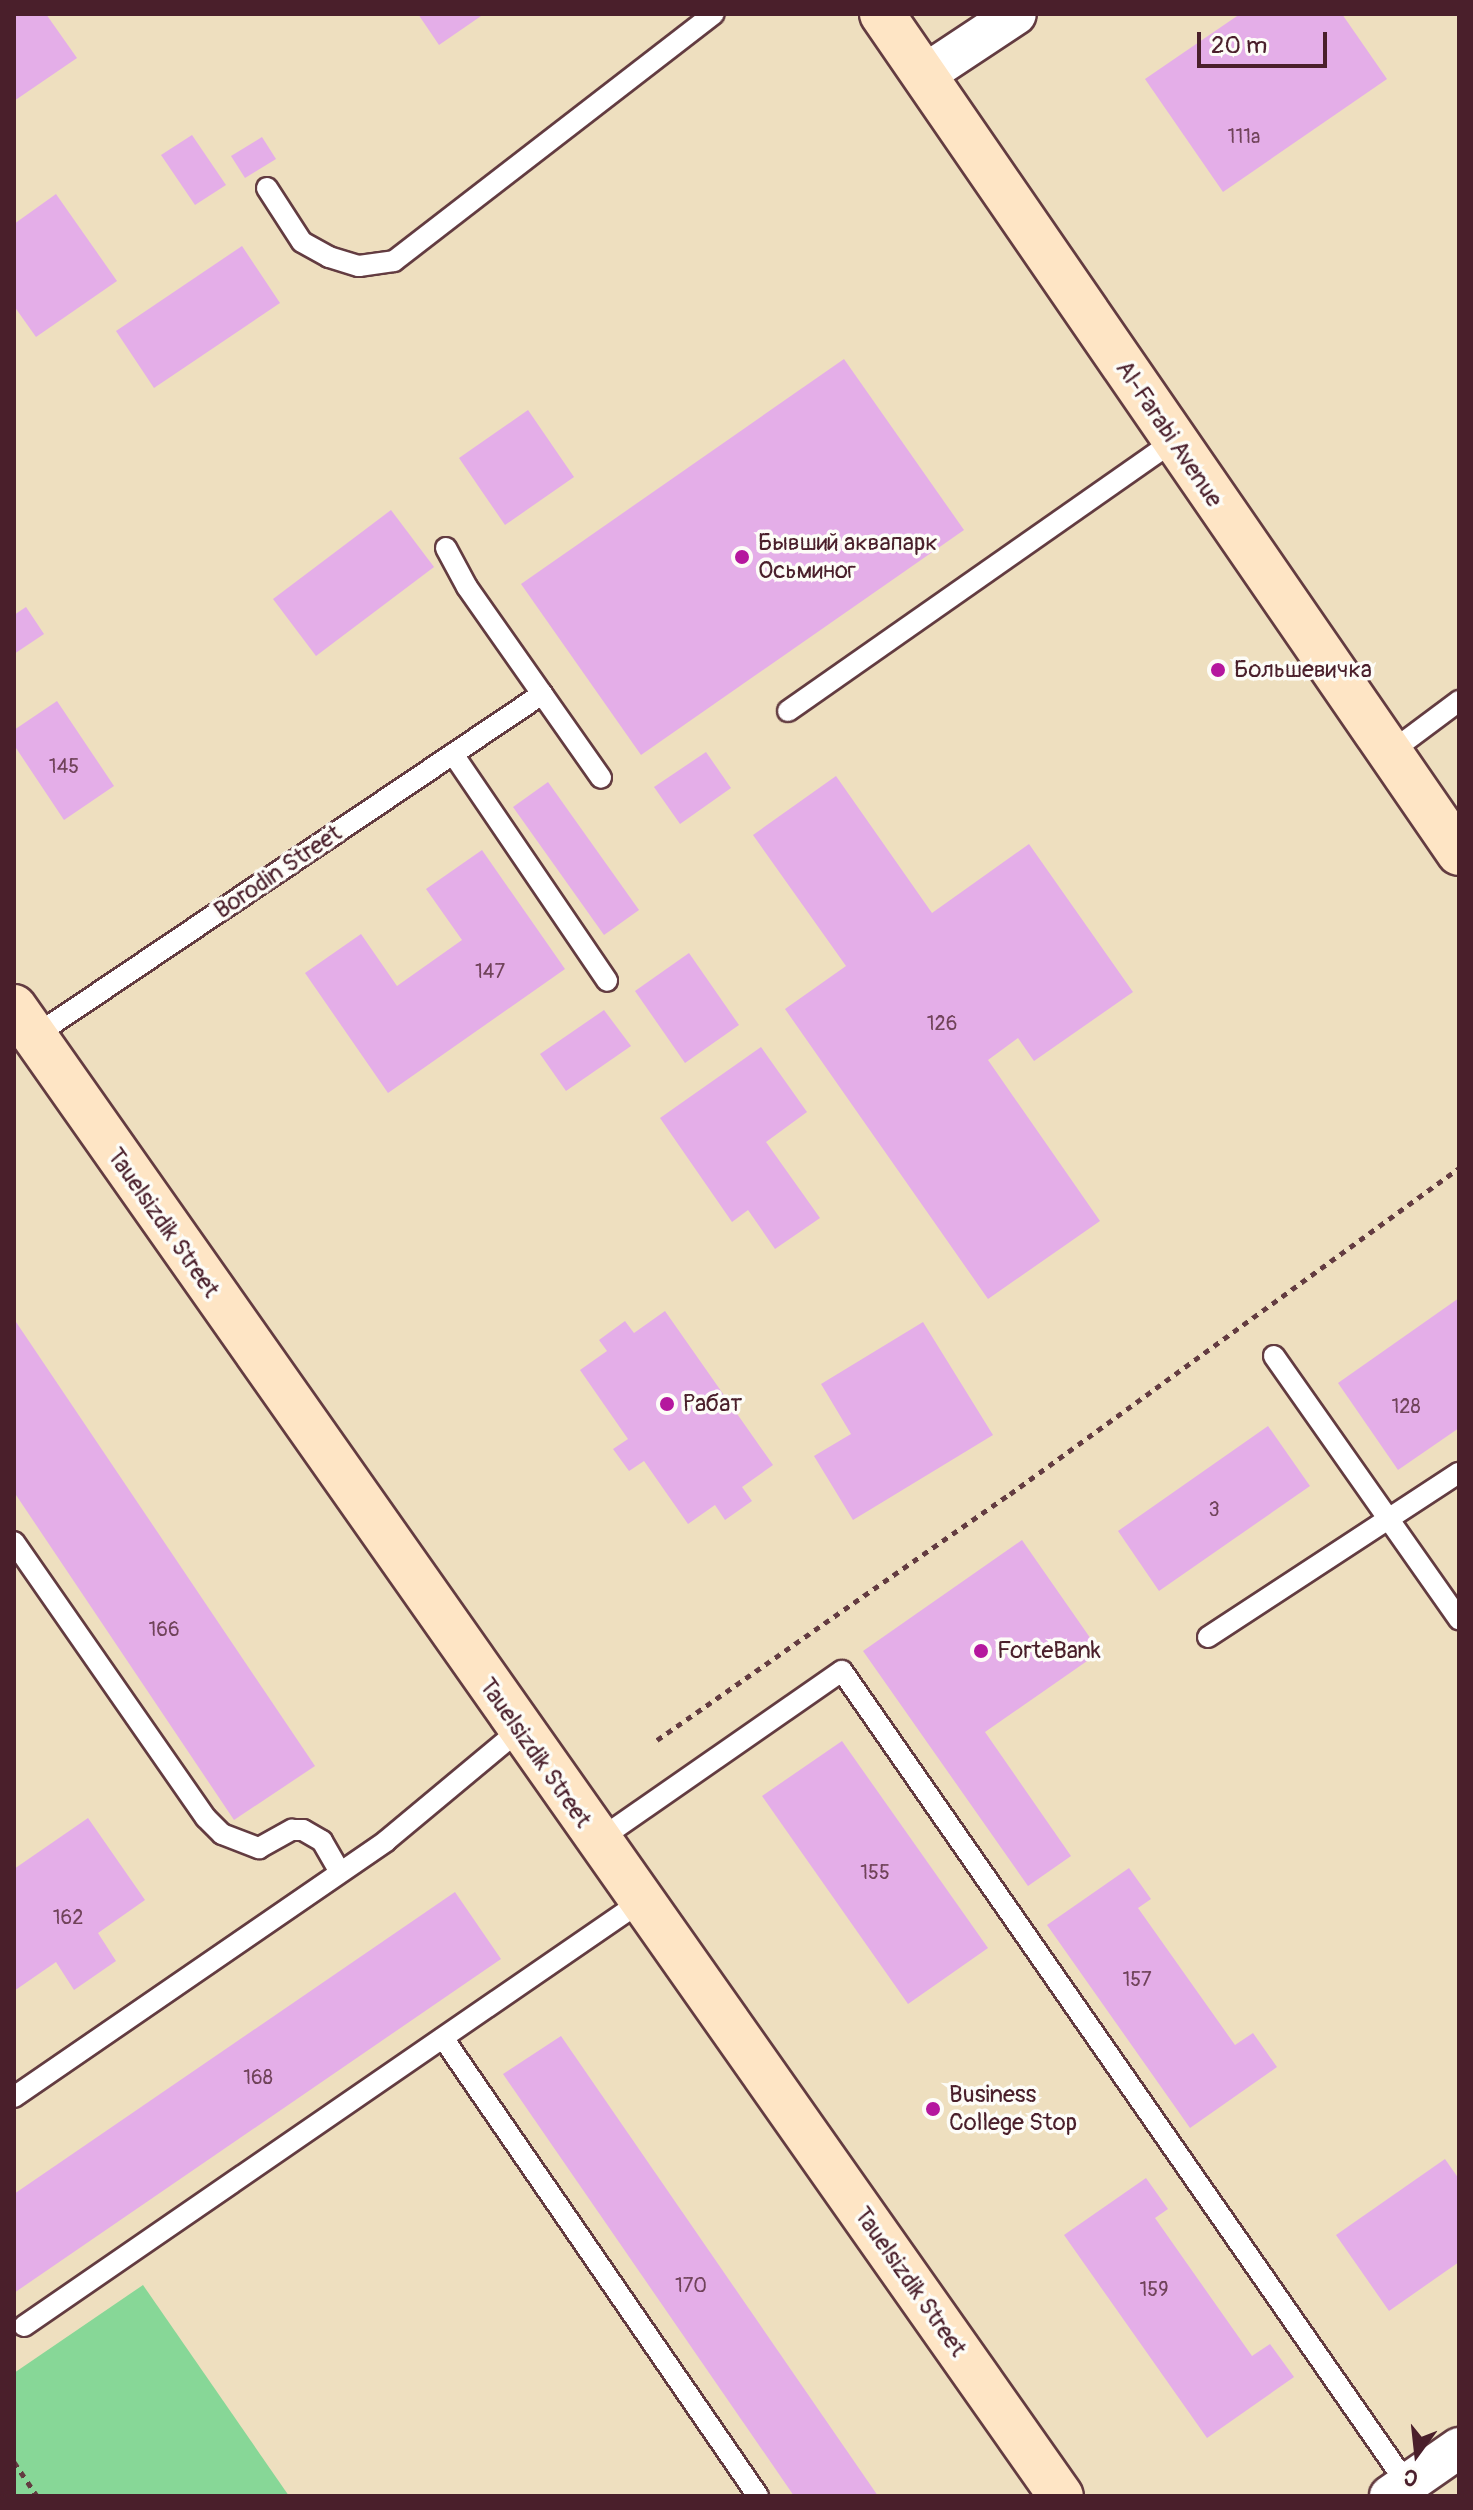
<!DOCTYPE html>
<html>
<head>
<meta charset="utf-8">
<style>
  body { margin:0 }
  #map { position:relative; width:1473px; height:2510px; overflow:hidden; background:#eedfbf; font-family:Pangolin,sans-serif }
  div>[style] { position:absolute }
  .green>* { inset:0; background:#87d797 }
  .building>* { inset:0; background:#e4aee8 }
  .path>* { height:5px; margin-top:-2.5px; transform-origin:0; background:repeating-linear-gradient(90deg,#633c41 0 6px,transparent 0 12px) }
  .roads { filter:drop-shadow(2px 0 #633c41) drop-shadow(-2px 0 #633c41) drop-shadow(0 2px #633c41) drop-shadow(0 -2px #633c41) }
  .lane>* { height:20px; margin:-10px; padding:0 10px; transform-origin:10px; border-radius:10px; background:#fff }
  .street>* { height:40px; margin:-20px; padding:0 20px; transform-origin:20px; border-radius:20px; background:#fff }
  .secondary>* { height:44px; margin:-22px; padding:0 22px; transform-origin:22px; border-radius:22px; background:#fee5c5 }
  .dots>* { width:22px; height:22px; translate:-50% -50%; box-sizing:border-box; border:4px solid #fdfcf7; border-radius:50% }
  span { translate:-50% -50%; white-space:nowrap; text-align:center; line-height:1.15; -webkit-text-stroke:7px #fdfcf7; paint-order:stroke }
  .number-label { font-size:20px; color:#70435a }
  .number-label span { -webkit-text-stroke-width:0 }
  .street-label { font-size:24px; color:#4a1f2b }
  .poi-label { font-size:24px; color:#4a1f2b }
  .left { translate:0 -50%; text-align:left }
  .frame { position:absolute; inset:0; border:16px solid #4a1f2b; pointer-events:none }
  .north { position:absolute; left:1377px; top:2414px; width:80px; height:80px; -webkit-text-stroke:6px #fdfcf7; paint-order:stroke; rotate:195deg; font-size:22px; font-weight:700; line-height:32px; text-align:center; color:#4a1f2b }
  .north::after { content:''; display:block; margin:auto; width:28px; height:36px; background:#4a1f2b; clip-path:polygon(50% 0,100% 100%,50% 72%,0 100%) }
  .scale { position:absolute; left:1197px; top:32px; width:130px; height:36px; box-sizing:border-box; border:4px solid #4a1f2b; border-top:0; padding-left:10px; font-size:24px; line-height:28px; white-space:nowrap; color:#4a1f2b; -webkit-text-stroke:6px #fdfcf7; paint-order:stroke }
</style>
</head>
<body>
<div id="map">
  <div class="green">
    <div style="clip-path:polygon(143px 2285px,289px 2496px,14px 2496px,14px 2373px)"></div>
  </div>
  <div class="building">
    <div style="clip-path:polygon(14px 14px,46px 14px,77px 58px,14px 101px)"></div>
    <div style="clip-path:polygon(418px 14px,484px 14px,439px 45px)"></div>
    <div style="clip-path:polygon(1240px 14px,1342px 14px,1387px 79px,1223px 192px,1145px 79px)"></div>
    <div style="clip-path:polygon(192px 135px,226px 185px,195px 205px,161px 155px)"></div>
    <div style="clip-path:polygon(262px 137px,276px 159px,245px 178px,231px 156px)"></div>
    <div style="clip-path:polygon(56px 194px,117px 281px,36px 337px,14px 306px,14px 224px)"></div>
    <div style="clip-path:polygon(242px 246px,280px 303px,154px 388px,116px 331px)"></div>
    <div style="clip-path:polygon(844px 359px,964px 530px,641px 755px,521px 584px)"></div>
    <div style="clip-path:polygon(528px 410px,574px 477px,505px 525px,459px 458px)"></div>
    <div style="clip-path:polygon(391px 510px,434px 567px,316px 656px,273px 599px)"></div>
    <div style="clip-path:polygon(26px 607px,44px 634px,14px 654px,14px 615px)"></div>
    <div style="clip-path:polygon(57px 701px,114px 786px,64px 820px,14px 745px,14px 730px)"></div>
    <div style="clip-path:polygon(706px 752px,731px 788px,680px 824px,654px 787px)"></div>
    <div style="clip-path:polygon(836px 776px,932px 913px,1029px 844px,1133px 992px,1034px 1061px,1018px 1038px,988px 1060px,1100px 1221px,988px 1299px,785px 1009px,846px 966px,753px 835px)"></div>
    <div style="clip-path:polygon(548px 782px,639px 910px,604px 935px,513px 807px)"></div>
    <div style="clip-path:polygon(482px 850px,565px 969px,388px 1093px,305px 973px,361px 934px,397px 986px,462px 940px,426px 889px)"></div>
    <div style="clip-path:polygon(689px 953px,739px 1025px,685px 1063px,635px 991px)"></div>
    <div style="clip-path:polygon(604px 1010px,631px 1046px,566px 1091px,540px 1054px)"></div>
    <div style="clip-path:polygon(761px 1047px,807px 1112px,766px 1142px,820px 1218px,775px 1249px,748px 1210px,732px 1222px,660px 1118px)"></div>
    <div style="clip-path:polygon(1459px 1298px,1459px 1428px,1398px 1470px,1338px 1383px)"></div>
    <div style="clip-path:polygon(665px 1311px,773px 1465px,742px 1487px,752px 1501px,725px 1520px,715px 1505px,688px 1524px,644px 1461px,629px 1471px,613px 1449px,628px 1439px,580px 1370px,607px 1351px,599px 1340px,625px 1321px,634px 1333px)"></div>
    <div style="clip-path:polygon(14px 1319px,315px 1766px,234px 1820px,14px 1492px)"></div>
    <div style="clip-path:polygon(923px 1322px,993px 1435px,853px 1520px,814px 1456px,851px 1434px,821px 1384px)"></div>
    <div style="clip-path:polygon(1268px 1426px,1310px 1486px,1159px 1591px,1118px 1531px)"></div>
    <div style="clip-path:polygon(1022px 1540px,1100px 1652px,985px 1732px,1071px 1856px,1028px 1886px,863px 1651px)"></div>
    <div style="clip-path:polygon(842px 1741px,988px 1948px,908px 2004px,762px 1796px)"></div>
    <div style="clip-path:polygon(88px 1818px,145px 1900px,98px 1933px,116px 1961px,74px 1990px,56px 1962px,14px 1991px,14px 1869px)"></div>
    <div style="clip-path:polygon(1129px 1868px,1151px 1899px,1138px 1908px,1235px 2045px,1253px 2033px,1277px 2067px,1190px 2128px,1047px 1925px)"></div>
    <div style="clip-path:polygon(455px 1892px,501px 1959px,14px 2293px,14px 2194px)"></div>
    <div style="clip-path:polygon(561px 2036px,878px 2496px,794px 2496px,503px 2074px)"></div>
    <div style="clip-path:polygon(1445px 2159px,1459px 2179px,1459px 2262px,1389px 2311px,1336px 2235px)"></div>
    <div style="clip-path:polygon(1146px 2178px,1168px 2209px,1155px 2218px,1252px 2356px,1270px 2344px,1294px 2377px,1207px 2438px,1064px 2235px)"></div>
  </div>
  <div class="path">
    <div style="left:657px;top:1740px;width:430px;rotate:-34.9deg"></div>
    <div style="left:1010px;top:1494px;width:555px;rotate:-35.98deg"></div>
    <div style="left:14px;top:2462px;width:41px;rotate:55.9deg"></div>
  </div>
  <div class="roads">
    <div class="lane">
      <div style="left:267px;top:188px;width:64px;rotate:57.1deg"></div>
      <div style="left:302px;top:242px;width:31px;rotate:29deg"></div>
      <div style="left:329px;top:257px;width:31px;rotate:17deg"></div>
      <div style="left:359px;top:266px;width:35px;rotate:-8deg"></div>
      <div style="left:394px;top:261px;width:404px;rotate:-37.7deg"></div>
      <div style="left:446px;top:548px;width:44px;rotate:61.7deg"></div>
      <div style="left:467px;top:587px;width:233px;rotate:54.9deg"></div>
      <div style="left:788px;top:711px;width:471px;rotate:-35deg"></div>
      <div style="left:453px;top:754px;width:274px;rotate:55.8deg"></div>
      <div style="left:1388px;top:754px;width:89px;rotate:-36.7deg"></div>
      <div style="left:33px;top:1037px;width:614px;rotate:-33.97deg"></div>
      <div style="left:1274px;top:1356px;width:322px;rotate:54.9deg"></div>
      <div style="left:14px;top:1542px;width:336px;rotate:55.2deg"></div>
      <div style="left:206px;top:1818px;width:23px;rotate:45deg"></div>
      <div style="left:222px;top:1834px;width:40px;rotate:21deg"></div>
      <div style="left:259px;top:1848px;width:38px;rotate:-29deg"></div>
      <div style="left:292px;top:1830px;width:11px"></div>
      <div style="left:303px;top:1830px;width:22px;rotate:30deg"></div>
      <div style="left:322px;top:1841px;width:36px;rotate:60deg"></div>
      <div style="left:1208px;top:1637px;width:300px;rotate:-33.2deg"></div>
      <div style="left:597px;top:1841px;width:298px;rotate:-34.8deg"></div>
      <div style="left:842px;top:1671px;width:990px;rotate:55.2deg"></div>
      <div style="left:443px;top:2038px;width:556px;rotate:55.48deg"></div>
      <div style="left:14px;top:2097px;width:452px;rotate:-34.5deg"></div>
      <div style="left:386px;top:1841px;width:173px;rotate:-39.8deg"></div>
      <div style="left:24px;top:2326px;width:748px;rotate:-34.54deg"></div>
    </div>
    <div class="street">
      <div style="left:924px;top:75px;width:110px;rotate:-33.5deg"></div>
      <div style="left:1390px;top:2496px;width:84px;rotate:-34.8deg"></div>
    </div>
    <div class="secondary">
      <div style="left:882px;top:14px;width:1018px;rotate:55.48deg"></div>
      <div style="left:14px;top:1007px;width:1820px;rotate:54.89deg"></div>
    </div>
  </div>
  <div class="dots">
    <div style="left:742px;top:557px;background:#b5179e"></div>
    <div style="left:1218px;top:670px;background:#b5179e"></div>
    <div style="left:667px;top:1404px;background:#b5179e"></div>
    <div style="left:981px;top:1651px;background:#b5179e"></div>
    <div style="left:933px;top:2109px;background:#b5179e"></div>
  </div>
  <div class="number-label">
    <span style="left:1244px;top:136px">111а</span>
    <span style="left:64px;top:766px">145</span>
    <span style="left:490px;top:971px">147</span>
    <span style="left:942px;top:1023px">126</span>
    <span style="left:1406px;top:1406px">128</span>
    <span style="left:1214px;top:1509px">3</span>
    <span style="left:164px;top:1629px">166</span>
    <span style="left:875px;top:1872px">155</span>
    <span style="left:68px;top:1917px">162</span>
    <span style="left:1137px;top:1979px">157</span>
    <span style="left:258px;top:2077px">168</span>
    <span style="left:691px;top:2285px">170</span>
    <span style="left:1154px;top:2289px">159</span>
  </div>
  <div class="street-label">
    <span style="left:1169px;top:434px;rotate:56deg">Al-Farabi Avenue</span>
    <span style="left:278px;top:872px;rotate:-34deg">Borodin Street</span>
    <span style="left:163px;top:1223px;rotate:55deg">Tauelsіzdіk Street</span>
    <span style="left:535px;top:1753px;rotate:55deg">Tauelsіzdіk Street</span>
    <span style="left:910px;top:2282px;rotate:55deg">Tauelsіzdіk Street</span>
  </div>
  <div class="poi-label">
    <span class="left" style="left:758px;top:557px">Бывший аквапарк<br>Осьминог</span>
    <span class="left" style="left:1234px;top:670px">Большевичка</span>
    <span class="left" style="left:683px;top:1404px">Рабат</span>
    <span class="left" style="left:997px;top:1651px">ForteBank</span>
    <span class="left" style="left:949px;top:2109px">Business<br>College Stop</span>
  </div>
  <div class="frame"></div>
  <div class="north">С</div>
  <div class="scale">20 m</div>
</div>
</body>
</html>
